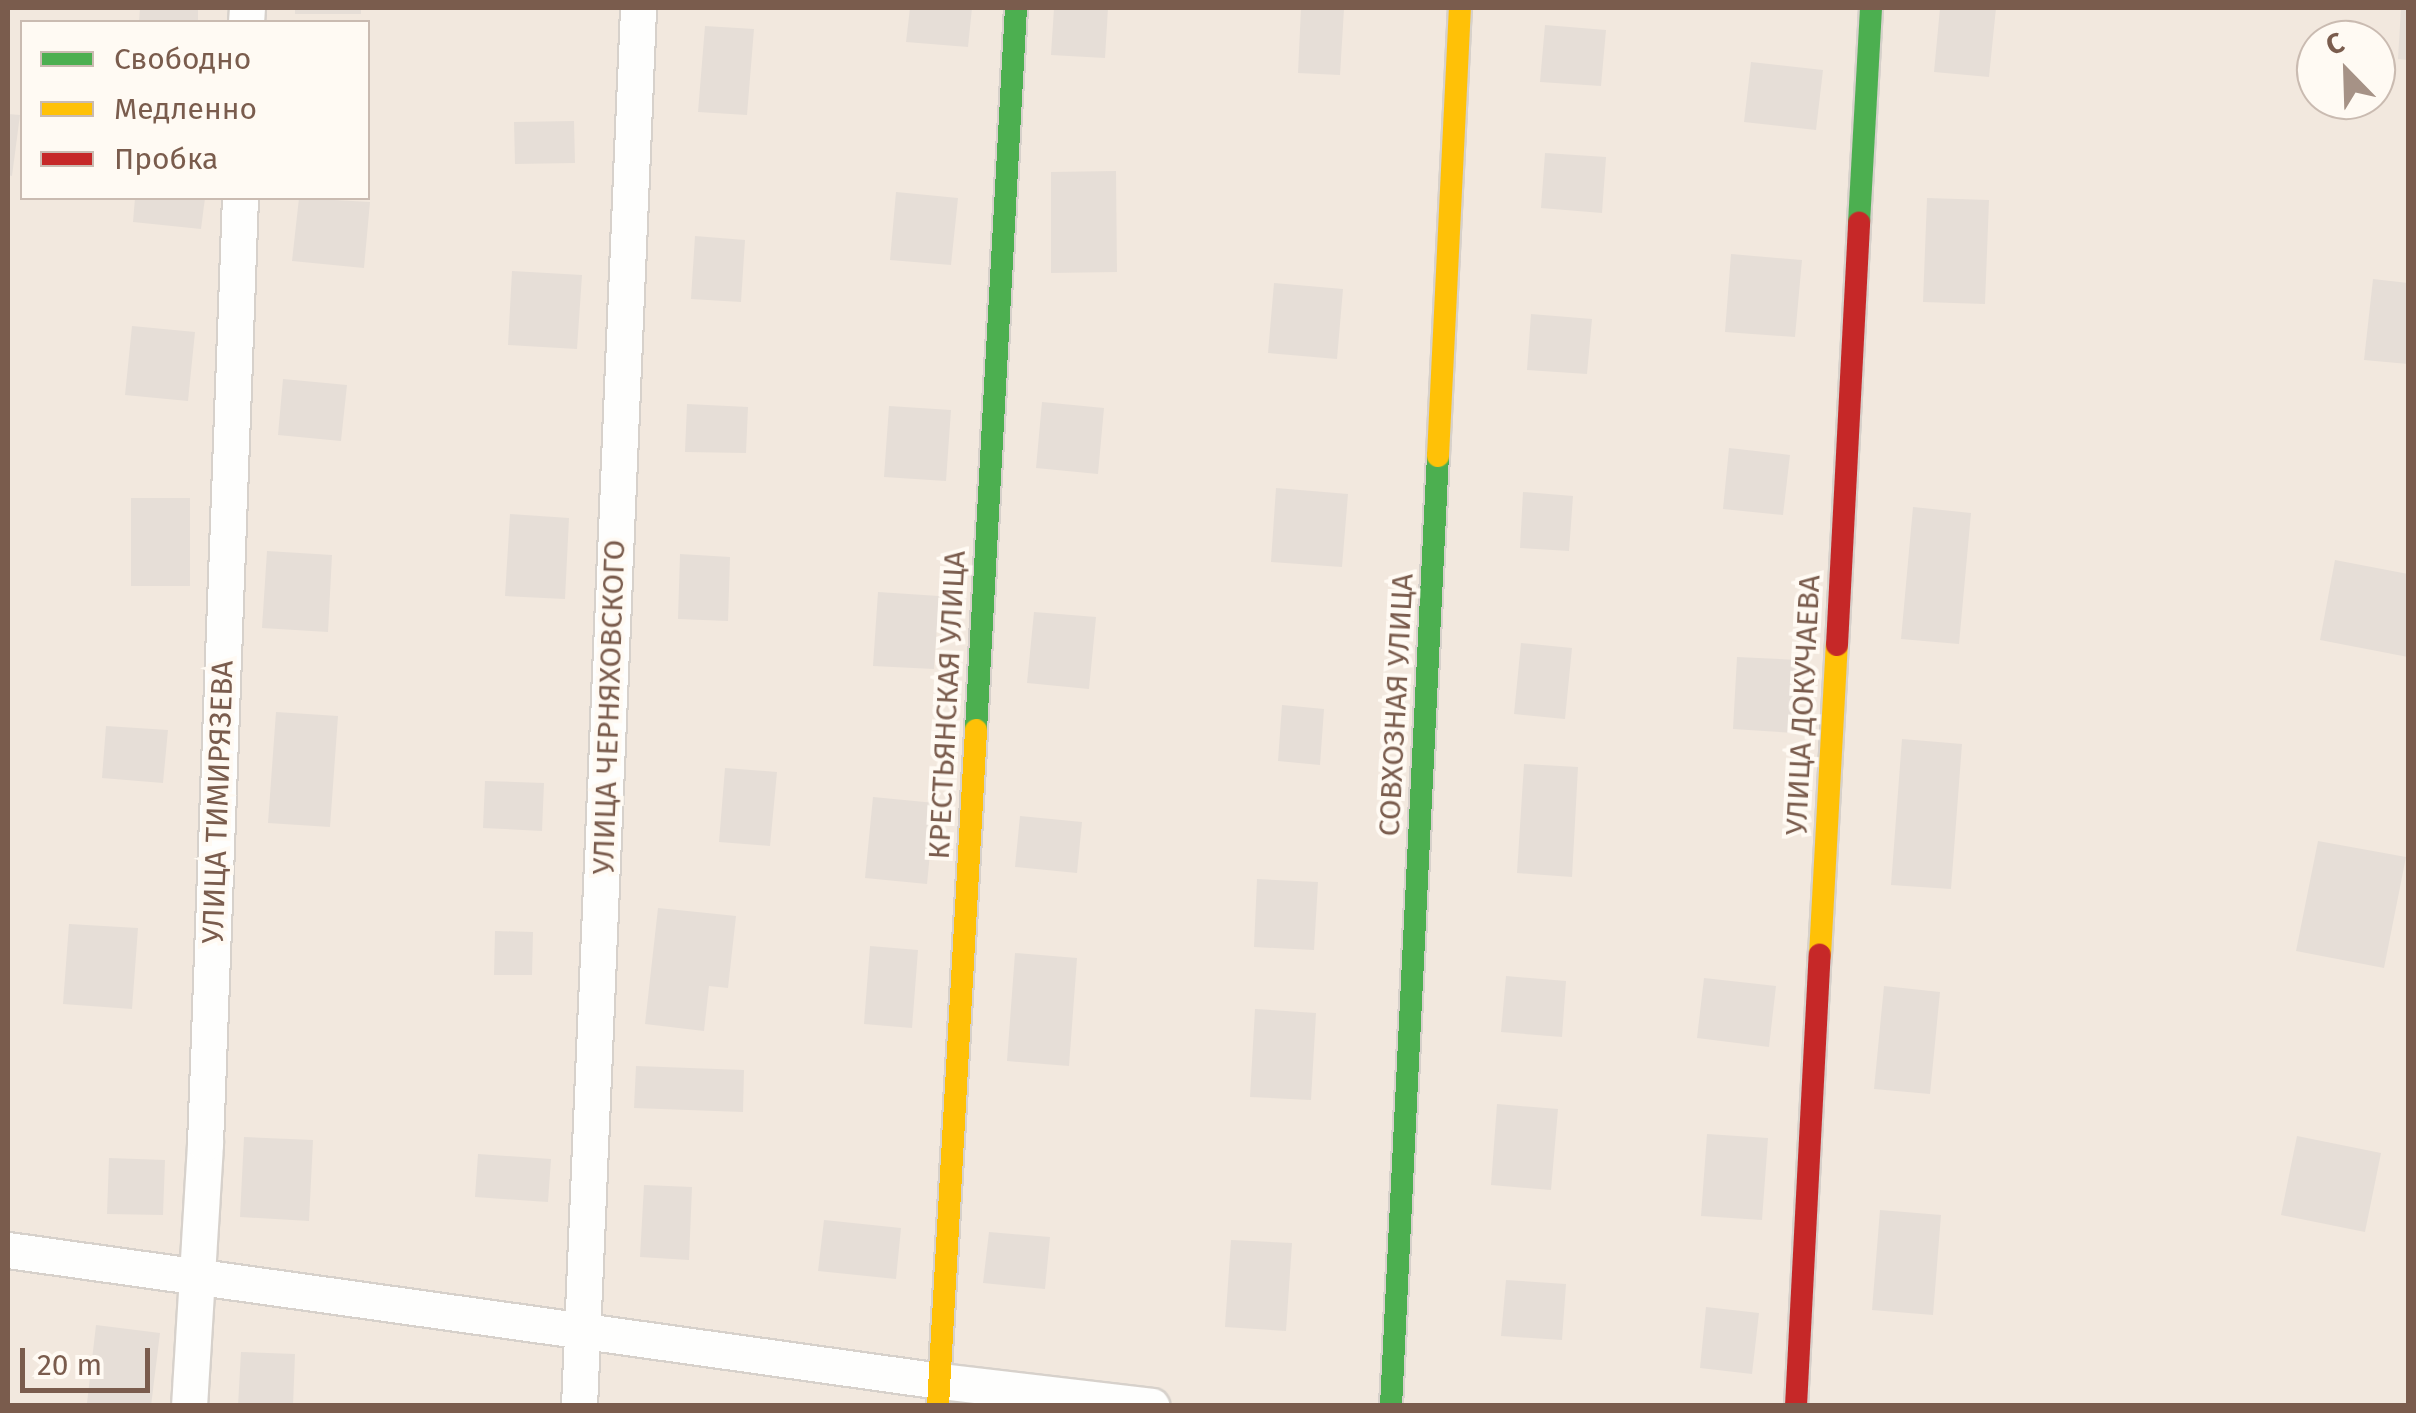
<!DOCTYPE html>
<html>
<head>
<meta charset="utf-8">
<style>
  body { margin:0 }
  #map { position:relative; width:2416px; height:1413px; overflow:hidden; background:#f9f5f0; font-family:"Fira Sans",sans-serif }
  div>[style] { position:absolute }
  .residential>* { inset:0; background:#f2e8de }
  .building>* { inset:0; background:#e6ded7 }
  .roads { filter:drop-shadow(2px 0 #d7d1cb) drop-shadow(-2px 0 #d7d1cb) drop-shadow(0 2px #d7d1cb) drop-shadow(0 -2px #d7d1cb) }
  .street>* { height:35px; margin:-17.5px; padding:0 17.5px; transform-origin:17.5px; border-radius:17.5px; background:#fefefd }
  .fast>* { height:22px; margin:-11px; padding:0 11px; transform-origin:11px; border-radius:11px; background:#4caf50 }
  .slow>* { height:22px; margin:-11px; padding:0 11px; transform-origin:11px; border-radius:11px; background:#ffc107 }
  .jam>* { height:22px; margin:-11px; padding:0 11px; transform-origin:11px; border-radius:11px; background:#c62828 }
  span { translate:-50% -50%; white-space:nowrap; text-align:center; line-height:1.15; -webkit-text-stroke:8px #fffaf3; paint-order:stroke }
  .street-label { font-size:30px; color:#7a5c4d }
  .frame { position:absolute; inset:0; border:10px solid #7a5c4d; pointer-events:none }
  .legend { position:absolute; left:20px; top:20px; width:350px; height:180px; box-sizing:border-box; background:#fffaf3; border:2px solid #cabbb1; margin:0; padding:12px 18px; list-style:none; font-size:30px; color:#7a5c4d }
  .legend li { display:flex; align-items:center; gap:20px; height:50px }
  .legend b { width:50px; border:2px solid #cabbb1 }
  .north { position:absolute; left:2296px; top:20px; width:100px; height:100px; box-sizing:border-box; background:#fffaf3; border:2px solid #cabbb1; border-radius:50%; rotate:337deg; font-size:28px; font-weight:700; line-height:40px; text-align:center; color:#7a5c4d }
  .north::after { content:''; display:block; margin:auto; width:35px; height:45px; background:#a69286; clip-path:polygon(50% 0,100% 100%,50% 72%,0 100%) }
  .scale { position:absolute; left:20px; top:1348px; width:130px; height:45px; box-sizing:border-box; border:5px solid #7a5c4d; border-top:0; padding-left:12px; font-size:30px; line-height:35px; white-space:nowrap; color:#7a5c4d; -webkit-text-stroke:8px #fffaf3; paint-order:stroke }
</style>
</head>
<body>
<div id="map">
  <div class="residential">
    <div style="clip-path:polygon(evenodd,8px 8px,2408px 8px,2408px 1405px,8px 1405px,8px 8px,22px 22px,368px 22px,368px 198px,22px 198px,22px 22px,8px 8px,2316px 40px,2376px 40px,2376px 100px,2316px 100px,2316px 40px)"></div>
  </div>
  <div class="building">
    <div style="clip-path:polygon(140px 8px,198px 8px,198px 22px,139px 22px)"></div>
    <div style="clip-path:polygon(295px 8px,361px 8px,361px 14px,295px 14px)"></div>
    <div style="clip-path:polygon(910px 8px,972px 8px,968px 47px,906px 42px)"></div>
    <div style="clip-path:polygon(1054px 8px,1108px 8px,1105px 58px,1051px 55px)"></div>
    <div style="clip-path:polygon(1301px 8px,1344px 9px,1340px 75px,1298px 73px)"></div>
    <div style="clip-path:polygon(1940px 8px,1996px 8px,1989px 77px,1934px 72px)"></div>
    <div style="clip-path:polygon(2401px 8px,2408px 8px,2408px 60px,2398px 59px)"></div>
    <div style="clip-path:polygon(1545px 25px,1606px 30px,1601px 86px,1540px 82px)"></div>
    <div style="clip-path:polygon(705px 26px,754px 29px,747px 115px,698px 112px)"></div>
    <div style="clip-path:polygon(1751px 62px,1823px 70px,1816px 130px,1744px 122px)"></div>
    <div style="clip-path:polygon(8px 114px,20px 115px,12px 176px,8px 175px)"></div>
    <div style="clip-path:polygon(574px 121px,575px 163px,515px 164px,514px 122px)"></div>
    <div style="clip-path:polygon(1545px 153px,1606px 157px,1602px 213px,1541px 208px)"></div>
    <div style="clip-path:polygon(1116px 171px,1117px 272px,1051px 273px,1051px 172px)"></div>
    <div style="clip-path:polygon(896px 192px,958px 198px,951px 265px,890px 260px)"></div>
    <div style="clip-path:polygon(135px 198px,205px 198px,201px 229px,133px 222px)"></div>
    <div style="clip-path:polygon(299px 198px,370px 202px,364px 268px,292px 261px)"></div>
    <div style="clip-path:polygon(1927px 198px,1989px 200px,1985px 304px,1923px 302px)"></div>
    <div style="clip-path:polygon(695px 236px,745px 240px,741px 302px,691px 299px)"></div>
    <div style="clip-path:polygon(1731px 254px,1802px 260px,1795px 337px,1725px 332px)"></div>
    <div style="clip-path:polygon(512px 271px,582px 275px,577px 349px,508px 345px)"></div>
    <div style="clip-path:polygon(2373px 279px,2408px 283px,2408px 364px,2364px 360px)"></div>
    <div style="clip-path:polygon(1274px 283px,1343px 289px,1337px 359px,1268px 353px)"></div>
    <div style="clip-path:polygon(1531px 314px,1592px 319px,1587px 374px,1527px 370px)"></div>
    <div style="clip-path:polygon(132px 326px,195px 332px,188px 401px,125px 395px)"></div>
    <div style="clip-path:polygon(283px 379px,347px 385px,341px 441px,278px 435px)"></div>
    <div style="clip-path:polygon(1042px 402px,1104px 408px,1098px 474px,1036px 468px)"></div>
    <div style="clip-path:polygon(687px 404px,748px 407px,746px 453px,685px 452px)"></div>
    <div style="clip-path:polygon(889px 406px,951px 410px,946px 481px,884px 477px)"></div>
    <div style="clip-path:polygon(1729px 448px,1790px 455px,1783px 515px,1723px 509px)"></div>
    <div style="clip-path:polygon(1276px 488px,1348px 494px,1342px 567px,1271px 562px)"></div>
    <div style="clip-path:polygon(1523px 492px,1573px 496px,1569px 551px,1520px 548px)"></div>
    <div style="clip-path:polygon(131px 498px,190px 498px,190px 586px,131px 586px)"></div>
    <div style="clip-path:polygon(1913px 507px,1971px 513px,1959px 644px,1901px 639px)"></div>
    <div style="clip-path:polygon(510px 514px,569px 518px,565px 599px,505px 596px)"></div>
    <div style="clip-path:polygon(267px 551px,332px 555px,328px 632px,262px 628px)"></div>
    <div style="clip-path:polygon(680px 554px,730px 557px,728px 621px,678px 619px)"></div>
    <div style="clip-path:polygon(2335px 560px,2408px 574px,2408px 657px,2320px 640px)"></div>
    <div style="clip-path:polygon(878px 592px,939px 596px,934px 669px,873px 666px)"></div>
    <div style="clip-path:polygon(1034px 612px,1096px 617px,1089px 689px,1027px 683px)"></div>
    <div style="clip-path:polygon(1521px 643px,1572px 648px,1565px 719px,1514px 714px)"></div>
    <div style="clip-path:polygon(1737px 657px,1798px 660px,1794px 733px,1733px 729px)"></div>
    <div style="clip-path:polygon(1282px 705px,1324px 709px,1320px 765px,1278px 761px)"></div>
    <div style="clip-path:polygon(276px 712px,338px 716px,330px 827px,268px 823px)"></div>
    <div style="clip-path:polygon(106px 726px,168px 730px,163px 783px,102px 778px)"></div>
    <div style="clip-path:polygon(1902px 739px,1962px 744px,1951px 889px,1891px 885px)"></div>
    <div style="clip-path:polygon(1524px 764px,1578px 767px,1572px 877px,1517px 873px)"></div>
    <div style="clip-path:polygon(725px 768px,777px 772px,770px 846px,719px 842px)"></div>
    <div style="clip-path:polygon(485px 781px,544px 783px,542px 831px,483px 828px)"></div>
    <div style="clip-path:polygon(873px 797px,935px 803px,927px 884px,865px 878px)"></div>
    <div style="clip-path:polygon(1020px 816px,1082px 822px,1077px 873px,1015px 867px)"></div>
    <div style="clip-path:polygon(2318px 841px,2406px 857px,2384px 968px,2296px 951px)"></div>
    <div style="clip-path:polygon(1257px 879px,1318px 882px,1314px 950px,1254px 947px)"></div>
    <div style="clip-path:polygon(658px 908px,736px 916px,728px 988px,709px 986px,704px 1031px,645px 1024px)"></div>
    <div style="clip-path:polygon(69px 924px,138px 928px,132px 1009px,63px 1004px)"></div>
    <div style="clip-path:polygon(495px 931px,533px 932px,532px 975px,494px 975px)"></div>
    <div style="clip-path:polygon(870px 946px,918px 950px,912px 1028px,864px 1024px)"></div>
    <div style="clip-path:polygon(1015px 953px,1077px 958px,1069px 1066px,1007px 1061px)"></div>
    <div style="clip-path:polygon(1506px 976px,1566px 981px,1562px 1037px,1501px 1032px)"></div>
    <div style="clip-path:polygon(1704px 978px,1776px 986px,1769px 1047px,1697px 1038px)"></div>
    <div style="clip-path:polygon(1884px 986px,1940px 992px,1930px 1094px,1874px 1089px)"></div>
    <div style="clip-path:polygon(1255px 1009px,1316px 1013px,1311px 1100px,1250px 1097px)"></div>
    <div style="clip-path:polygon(636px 1066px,744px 1070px,743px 1112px,634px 1108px)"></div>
    <div style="clip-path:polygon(1497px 1104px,1558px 1109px,1551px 1190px,1491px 1185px)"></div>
    <div style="clip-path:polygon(1707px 1134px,1768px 1138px,1762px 1220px,1701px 1216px)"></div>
    <div style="clip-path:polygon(2297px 1136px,2381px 1153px,2365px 1232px,2281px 1215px)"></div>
    <div style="clip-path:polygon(244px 1137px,313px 1140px,309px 1221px,240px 1217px)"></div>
    <div style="clip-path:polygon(478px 1154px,551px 1159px,548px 1202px,475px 1197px)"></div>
    <div style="clip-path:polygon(109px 1158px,165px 1160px,163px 1215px,107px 1214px)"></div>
    <div style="clip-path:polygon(644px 1185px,692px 1187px,689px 1260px,640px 1257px)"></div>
    <div style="clip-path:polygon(1880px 1210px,1941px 1215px,1933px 1315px,1872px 1310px)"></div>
    <div style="clip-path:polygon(824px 1220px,901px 1228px,896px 1279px,818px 1271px)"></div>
    <div style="clip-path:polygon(989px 1232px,1050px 1237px,1045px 1289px,983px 1283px)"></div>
    <div style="clip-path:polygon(1231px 1240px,1292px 1243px,1286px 1331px,1225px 1327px)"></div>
    <div style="clip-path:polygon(1506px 1280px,1566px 1284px,1562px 1340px,1501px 1336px)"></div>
    <div style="clip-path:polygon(1706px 1307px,1759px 1313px,1752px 1374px,1700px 1368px)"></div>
    <div style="clip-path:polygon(96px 1325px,160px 1333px,151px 1406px,87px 1403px)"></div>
    <div style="clip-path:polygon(241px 1352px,295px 1354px,293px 1406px,238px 1406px)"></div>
  </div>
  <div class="roads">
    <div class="street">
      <div style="left:246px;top:22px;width:14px;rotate:-86deg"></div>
      <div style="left:8px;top:1250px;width:941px;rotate:8deg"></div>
      <div style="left:940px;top:1381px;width:213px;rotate:6.7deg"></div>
      <div style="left:189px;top:1406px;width:263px;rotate:-86.5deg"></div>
      <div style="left:205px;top:1143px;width:946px;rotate:-87.88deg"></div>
      <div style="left:579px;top:1406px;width:1399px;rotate:-87.58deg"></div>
    </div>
    <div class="fast">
      <div style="left:1859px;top:223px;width:215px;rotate:-86.8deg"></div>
      <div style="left:976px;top:730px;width:723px;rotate:-86.83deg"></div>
      <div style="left:1391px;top:1406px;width:951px;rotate:-87.17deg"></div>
    </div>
    <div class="slow">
      <div style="left:1438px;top:456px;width:449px;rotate:-87.2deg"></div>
      <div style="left:1820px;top:955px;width:310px;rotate:-86.9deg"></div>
      <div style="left:938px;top:1406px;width:677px;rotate:-86.78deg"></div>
    </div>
    <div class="jam">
      <div style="left:1837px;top:645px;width:423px;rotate:-87deg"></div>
      <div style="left:1796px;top:1406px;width:452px;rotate:-87deg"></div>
    </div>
  </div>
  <div class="street-label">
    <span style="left:947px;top:705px;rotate:-87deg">КРЕСТЬЯНСКАЯ УЛИЦА</span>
    <span style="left:1396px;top:705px;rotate:-87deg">СОВХОЗНАЯ УЛИЦА</span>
    <span style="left:1803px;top:705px;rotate:-87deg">УЛИЦА ДОКУЧАЕВА</span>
    <span style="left:609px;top:707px;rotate:-88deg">УЛИЦА ЧЕРНЯХОВСКОГО</span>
    <span style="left:218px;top:802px;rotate:-88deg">УЛИЦА ТИМИРЯЗЕВА</span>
  </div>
  <div class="frame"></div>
  <ul class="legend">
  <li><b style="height:12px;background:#4caf50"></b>Свободно</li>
  <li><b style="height:12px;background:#ffc107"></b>Медленно</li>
  <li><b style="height:12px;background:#c62828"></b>Пробка</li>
  </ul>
  <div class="north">С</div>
  <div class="scale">20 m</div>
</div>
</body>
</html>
